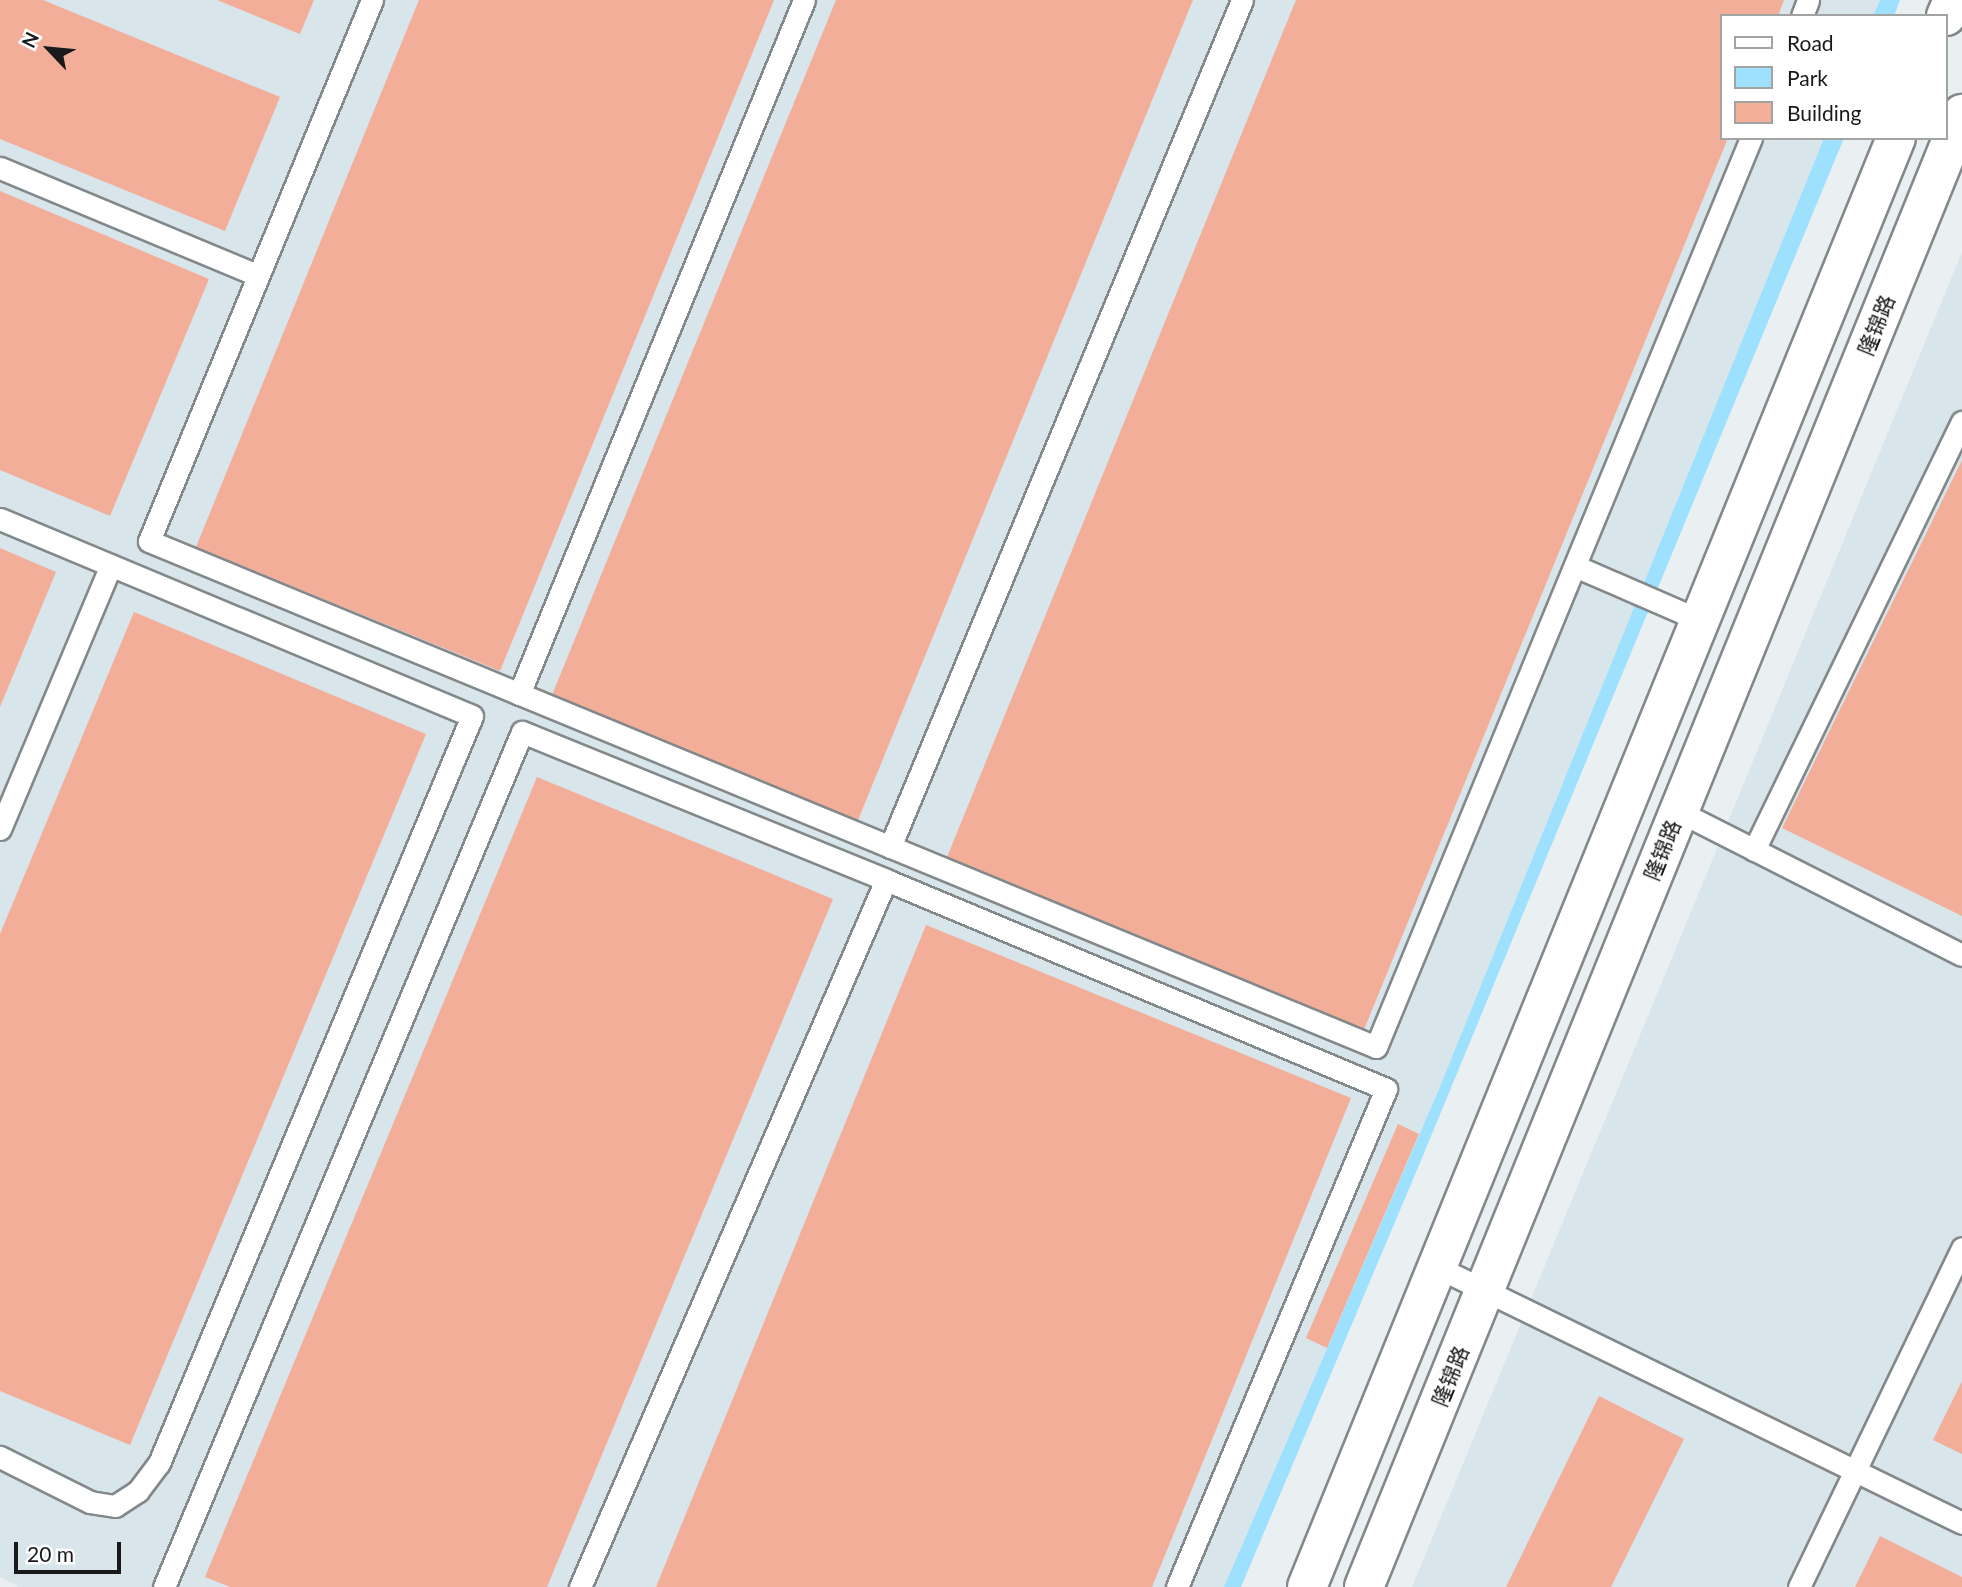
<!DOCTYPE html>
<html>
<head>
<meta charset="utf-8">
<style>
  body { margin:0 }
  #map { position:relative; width:1962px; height:1587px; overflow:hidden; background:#eaeff2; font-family:Lato,"Noto Sans SC",sans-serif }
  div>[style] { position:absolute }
  .built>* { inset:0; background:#d8e5eb }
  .green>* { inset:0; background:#9ee1fe }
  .building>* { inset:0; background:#f3ae9a }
  .roads { filter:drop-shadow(2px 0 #83888a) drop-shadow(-2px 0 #83888a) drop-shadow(0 2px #83888a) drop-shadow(0 -2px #83888a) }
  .service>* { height:21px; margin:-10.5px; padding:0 10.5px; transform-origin:10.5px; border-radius:10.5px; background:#fff }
  .secondary>* { height:38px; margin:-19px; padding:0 19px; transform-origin:19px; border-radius:19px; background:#fff }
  span { translate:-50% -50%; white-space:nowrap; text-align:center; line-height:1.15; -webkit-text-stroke:5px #fff; paint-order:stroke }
  .street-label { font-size:21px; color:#17191a }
  .legend { position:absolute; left:1720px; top:14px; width:228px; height:126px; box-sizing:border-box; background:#fff; border:2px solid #a2a3a3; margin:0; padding:9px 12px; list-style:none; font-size:21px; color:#17191a }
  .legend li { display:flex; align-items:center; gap:14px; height:35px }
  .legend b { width:35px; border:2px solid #a2a3a3 }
  .north { position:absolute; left:14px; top:14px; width:70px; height:70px; -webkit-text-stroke:5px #fff; paint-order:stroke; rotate:296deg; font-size:19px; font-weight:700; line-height:28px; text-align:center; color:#17191a }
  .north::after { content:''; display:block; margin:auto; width:24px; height:32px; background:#17191a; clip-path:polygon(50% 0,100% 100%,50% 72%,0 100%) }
  .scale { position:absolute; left:14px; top:1542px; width:107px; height:32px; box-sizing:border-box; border:4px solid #17191a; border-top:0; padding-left:9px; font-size:21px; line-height:24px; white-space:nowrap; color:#17191a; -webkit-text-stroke:5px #fff; paint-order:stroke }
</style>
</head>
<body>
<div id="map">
  <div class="built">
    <div style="clip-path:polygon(0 0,1880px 0,1873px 16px,1722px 16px,1722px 138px,1824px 138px,1439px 1089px,1224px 1587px,19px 1587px,0 1577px)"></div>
    <div style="clip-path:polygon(1962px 252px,1962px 1587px,1412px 1587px,1705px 878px)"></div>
  </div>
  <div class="green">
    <div style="clip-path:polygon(1880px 0,1900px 0,1894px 16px,1873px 16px)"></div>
    <div style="clip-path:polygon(1824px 138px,1844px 138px,1422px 1158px,1241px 1587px,1224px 1587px,1439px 1089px)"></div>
  </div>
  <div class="building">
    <div style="clip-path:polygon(0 0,43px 0,280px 97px,225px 231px,0 139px)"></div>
    <div style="clip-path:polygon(217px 0,314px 0,300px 34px)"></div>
    <div style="clip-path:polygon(419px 0,774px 0,500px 671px,196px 547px)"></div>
    <div style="clip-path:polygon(836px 0,1193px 0,856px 825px,550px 700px)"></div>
    <div style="clip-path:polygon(1296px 0,1784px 0,1778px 16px,1722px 16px,1722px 138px,1728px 138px,1363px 1032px,945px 862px)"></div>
    <div style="clip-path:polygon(0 191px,209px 279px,110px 516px,0 470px)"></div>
    <div style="clip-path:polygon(1962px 460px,1962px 916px,1782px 828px)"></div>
    <div style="clip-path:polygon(0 548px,56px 572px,0 707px)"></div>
    <div style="clip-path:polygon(134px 612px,426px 734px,130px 1445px,0 1391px,0 934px)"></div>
    <div style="clip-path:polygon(537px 777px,833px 899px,547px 1587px,230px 1587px,205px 1577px)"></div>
    <div style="clip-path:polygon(926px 925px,1351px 1098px,1152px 1587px,656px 1587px)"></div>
    <div style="clip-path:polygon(1398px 1124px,1419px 1134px,1327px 1348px,1306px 1338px)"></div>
    <div style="clip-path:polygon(1962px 1381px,1962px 1454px,1933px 1440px)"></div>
    <div style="clip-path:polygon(1599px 1396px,1684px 1439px,1611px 1587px,1506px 1587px)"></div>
    <div style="clip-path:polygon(1880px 1536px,1962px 1577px,1962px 1587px,1855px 1587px)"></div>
  </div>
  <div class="roads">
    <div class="service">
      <div style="left:372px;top:0;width:585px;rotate:112.4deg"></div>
      <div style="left:149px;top:541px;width:1327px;rotate:22.41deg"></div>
      <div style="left:1376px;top:1047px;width:983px;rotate:-67.58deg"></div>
      <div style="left:1802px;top:16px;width:17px;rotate:-69deg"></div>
      <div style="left:0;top:168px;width:278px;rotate:22.6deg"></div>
      <div style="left:0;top:519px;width:511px;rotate:22.65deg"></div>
      <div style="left:472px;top:716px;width:810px;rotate:112.73deg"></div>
      <div style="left:159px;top:1463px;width:35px;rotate:127deg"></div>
      <div style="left:138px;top:1491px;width:27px;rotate:147deg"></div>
      <div style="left:115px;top:1506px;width:25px;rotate:-171deg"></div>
      <div style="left:90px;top:1502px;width:101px;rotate:-153.4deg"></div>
      <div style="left:1575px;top:566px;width:136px;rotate:23.4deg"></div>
      <div style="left:519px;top:694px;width:750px;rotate:-67.67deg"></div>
      <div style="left:1678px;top:811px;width:318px;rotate:26.9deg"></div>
      <div style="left:0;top:829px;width:286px;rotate:-67.2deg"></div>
      <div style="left:890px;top:847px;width:917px;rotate:-67.43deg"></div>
      <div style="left:1754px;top:850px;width:476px;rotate:-64.1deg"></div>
      <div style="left:1437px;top:1267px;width:584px;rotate:25.99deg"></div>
      <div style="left:164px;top:1587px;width:927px;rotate:-67.28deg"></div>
      <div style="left:522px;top:732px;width:393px;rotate:22.1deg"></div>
      <div style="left:886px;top:880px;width:542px;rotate:22.68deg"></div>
      <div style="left:1386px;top:1089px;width:540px;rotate:112.77deg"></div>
      <div style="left:580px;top:1587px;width:770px;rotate:-66.6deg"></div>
      <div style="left:1799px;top:1587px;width:376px;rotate:-64.3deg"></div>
    </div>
    <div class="secondary">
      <div style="left:1946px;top:16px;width:17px;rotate:-66deg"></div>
      <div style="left:1307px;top:1587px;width:1564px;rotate:-67.88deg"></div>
      <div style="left:1364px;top:1587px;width:1590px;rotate:-67.9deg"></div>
    </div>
  </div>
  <div class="street-label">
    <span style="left:1876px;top:325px;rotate:-68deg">隆锦路</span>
    <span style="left:1662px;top:850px;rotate:-68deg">隆锦路</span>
    <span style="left:1450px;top:1376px;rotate:-68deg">隆锦路</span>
  </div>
  <ul class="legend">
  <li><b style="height:9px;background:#fff"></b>Road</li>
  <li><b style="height:19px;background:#9ee1fe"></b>Park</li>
  <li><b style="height:19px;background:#f3ae9a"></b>Building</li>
  </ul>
  <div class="north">N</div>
  <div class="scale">20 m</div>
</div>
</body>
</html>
